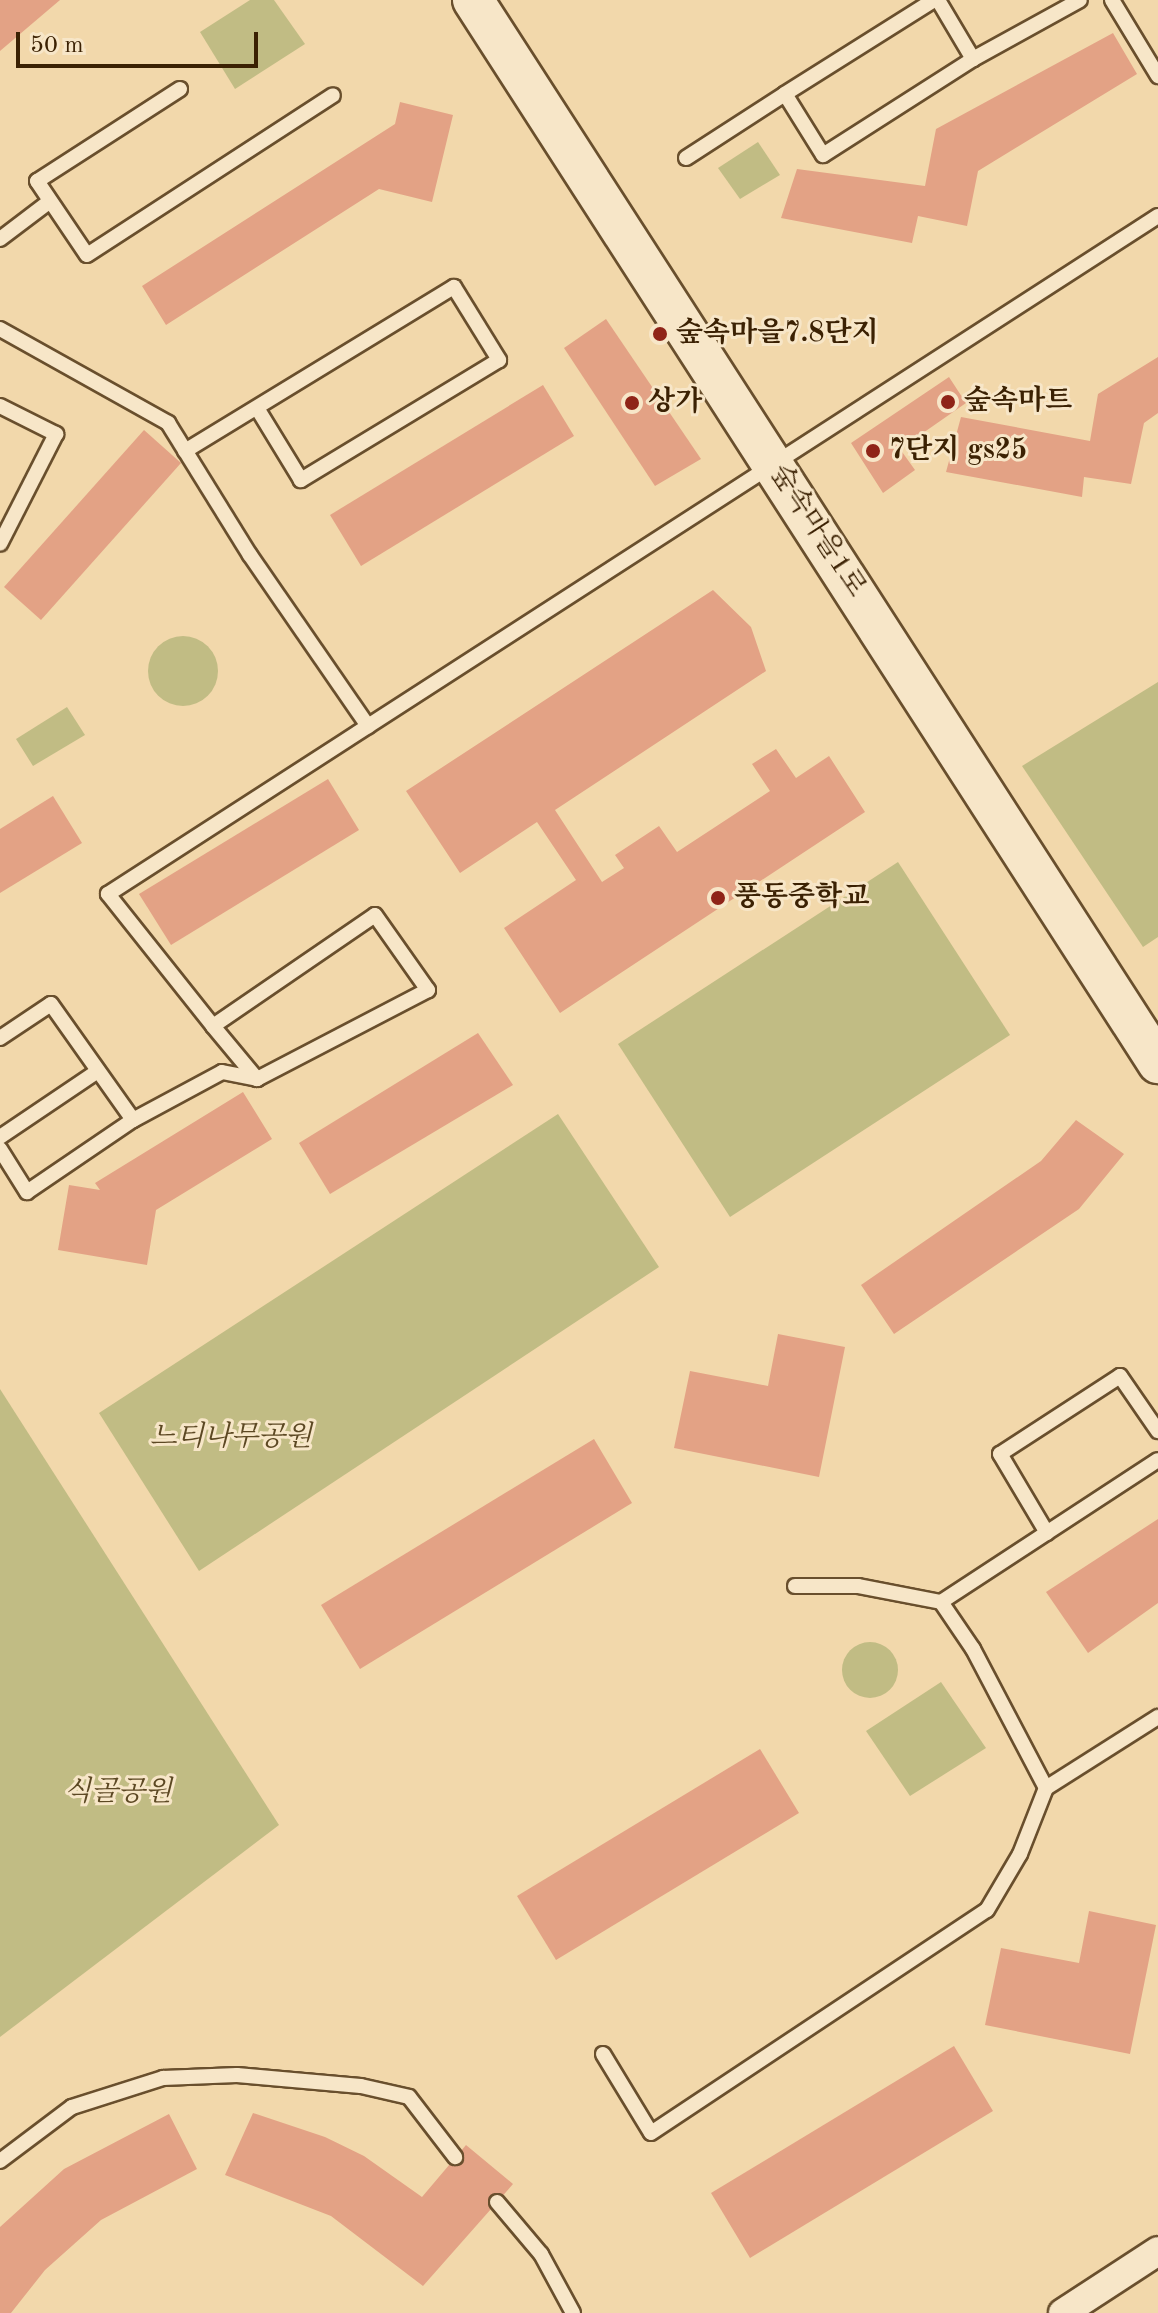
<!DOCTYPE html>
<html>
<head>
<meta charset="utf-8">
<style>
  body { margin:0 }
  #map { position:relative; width:1158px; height:2313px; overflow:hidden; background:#f2d8ab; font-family:"Old Standard TT","Noto Serif KR",serif }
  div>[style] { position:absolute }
  .green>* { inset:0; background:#c1bc84 }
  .round { border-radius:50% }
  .building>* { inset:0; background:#e3a285 }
  .roads { filter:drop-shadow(2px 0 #694f2d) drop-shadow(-2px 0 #694f2d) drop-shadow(0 2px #694f2d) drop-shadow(0 -2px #694f2d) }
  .lane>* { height:14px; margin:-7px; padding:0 7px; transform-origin:7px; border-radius:7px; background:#f7e6c8 }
  .street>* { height:28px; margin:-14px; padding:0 14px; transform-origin:14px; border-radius:14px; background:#f7e6c8 }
  .secondary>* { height:40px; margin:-20px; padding:0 20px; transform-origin:20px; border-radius:20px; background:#f7e6c8 }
  .dots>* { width:22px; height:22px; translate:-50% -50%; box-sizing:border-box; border:4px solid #f7e6c8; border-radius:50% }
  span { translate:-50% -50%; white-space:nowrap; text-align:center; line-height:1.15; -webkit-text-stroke:6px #f7e6c8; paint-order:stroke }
  .poi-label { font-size:28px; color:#3b2103; font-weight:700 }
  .left { translate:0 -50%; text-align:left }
  .street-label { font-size:28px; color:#3b2103 }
  .park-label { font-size:28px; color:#5c4823; font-style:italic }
  .scale { position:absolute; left:16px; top:32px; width:242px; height:36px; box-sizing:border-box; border:4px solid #3b2103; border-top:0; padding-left:10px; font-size:24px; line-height:28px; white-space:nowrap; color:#3b2103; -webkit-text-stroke:6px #f7e6c8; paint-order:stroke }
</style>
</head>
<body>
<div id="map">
  <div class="green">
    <div style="clip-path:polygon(250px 0,274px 0,305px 44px,235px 89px,200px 32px)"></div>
    <div style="clip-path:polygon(758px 142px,780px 175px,740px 199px,718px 168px)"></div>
    <div class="round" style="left:148px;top:636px;width:70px;height:70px"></div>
    <div style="clip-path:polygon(1158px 682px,1158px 937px,1143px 947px,1022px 766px)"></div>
    <div style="clip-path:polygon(67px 707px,85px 735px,33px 766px,16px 739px)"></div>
    <div style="clip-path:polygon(898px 862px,1010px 1035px,730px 1217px,618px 1044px)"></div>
    <div style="clip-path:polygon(558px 1114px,659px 1267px,199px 1571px,99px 1413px)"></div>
    <div style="clip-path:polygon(0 1389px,279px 1825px,0 2037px)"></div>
    <div class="round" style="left:842px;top:1642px;width:56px;height:56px"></div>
    <div style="clip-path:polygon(941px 1682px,986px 1748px,910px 1796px,866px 1731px)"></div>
  </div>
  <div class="building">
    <div style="clip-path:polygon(0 0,60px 0,0 51px)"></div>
    <div style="clip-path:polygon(1113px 33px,1137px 74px,978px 171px,967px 226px,918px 216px,912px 243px,781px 218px,797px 169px,925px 186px,936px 129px)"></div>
    <div style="clip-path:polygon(400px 102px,453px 115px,432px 202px,379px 189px,166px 325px,142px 286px,395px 124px)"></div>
    <div style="clip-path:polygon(606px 319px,701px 459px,655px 486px,564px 348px)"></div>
    <div style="clip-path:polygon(1158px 357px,1158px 413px,1144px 423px,1131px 484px,1084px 477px,1082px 497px,946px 472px,961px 417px,1090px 441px,1098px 394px)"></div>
    <div style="clip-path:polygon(949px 377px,966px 403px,900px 449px,915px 470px,883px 493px,851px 443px)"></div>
    <div style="clip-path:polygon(543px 385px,574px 436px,361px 566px,330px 515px)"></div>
    <div style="clip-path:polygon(144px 430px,181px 463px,41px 620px,4px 587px)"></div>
    <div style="clip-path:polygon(713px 590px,751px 627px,766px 671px,555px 810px,602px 882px,624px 868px,615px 855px,659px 826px,677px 852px,770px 791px,752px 764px,776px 749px,796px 778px,829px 756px,865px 812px,560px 1013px,504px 928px,576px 880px,537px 822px,460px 873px,406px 791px)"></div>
    <div style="clip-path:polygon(328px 779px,359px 830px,171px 945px,139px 894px)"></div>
    <div style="clip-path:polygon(53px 796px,82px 843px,0 893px,0 829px)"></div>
    <div style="clip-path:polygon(478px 1033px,513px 1085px,330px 1194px,299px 1143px)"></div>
    <div style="clip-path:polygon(243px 1092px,272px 1139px,156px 1210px,147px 1265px,58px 1250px,69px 1185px,100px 1190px,95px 1183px)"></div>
    <div style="clip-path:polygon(1076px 1120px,1124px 1154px,1079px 1209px,894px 1334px,861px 1285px,1041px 1161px)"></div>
    <div style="clip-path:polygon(778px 1334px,845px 1347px,819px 1477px,674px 1448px,690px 1371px,768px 1386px)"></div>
    <div style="clip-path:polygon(594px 1439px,632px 1503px,360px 1669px,321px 1605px)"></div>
    <div style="clip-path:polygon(1158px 1519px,1158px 1603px,1088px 1653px,1046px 1592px)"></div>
    <div style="clip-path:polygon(760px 1749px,799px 1813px,556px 1960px,517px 1896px)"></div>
    <div style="clip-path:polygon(1089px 1911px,1156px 1925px,1130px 2054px,985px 2025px,1001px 1948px,1079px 1963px)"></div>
    <div style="clip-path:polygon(954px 2046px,993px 2111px,750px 2258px,711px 2193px)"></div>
    <div style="clip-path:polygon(253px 2113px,325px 2137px,364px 2156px,422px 2197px,466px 2145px,513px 2184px,423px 2286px,331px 2216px,225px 2175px)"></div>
    <div style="clip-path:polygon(169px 2114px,197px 2169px,101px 2220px,45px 2270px,11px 2313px,0 2313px,0 2227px,64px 2169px)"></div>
  </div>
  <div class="roads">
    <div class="lane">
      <div style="left:934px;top:0;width:176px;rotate:147.8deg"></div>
      <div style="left:785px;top:94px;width:72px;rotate:58.1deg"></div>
      <div style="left:823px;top:155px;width:178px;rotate:-32.6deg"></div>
      <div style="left:973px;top:59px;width:122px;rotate:-28.9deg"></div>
      <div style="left:938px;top:0;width:69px;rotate:59.3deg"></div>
      <div style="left:1112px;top:0;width:89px;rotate:58.8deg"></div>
      <div style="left:180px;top:89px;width:170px;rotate:147.2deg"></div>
      <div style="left:37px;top:181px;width:89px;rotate:56deg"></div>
      <div style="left:87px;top:255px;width:293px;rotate:-33deg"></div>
      <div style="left:686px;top:158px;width:118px;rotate:-32.9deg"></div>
      <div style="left:0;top:239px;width:61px;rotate:-37.1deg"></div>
      <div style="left:0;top:329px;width:193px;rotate:29.2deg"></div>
      <div style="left:168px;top:423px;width:155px;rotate:58.2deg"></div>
      <div style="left:250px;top:555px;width:208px;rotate:55.4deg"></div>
      <div style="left:0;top:406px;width:63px;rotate:26.6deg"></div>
      <div style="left:56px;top:434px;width:123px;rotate:117deg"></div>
      <div style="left:185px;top:451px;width:315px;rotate:-31.4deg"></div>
      <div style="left:454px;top:287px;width:86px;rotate:58.3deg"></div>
      <div style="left:499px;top:360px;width:232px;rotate:148.8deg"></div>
      <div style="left:301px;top:480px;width:84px;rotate:-121.4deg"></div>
      <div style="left:213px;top:1026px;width:196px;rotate:-34.4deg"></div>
      <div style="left:375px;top:915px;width:92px;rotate:54.8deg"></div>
      <div style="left:428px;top:990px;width:193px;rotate:152.5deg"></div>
      <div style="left:257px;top:1079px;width:69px;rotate:-129.7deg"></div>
      <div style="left:213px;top:1026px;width:169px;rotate:-128.5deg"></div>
      <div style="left:108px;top:894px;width:1250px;rotate:-32.85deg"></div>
      <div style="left:0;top:1038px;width:61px;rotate:-33.7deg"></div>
      <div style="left:51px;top:1004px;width:142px;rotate:54.7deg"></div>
      <div style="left:0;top:1137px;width:118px;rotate:-34deg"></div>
      <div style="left:0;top:1149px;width:51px;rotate:57.9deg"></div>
      <div style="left:27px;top:1192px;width:128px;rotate:-34.2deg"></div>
      <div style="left:133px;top:1120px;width:101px;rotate:-28.3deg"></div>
      <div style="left:222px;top:1072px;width:36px;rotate:11deg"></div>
      <div style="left:1047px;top:1533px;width:92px;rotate:-120.7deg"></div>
      <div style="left:1000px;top:1454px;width:143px;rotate:-33deg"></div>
      <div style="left:1120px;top:1376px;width:67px;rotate:55.4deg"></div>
      <div style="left:941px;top:1602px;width:259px;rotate:-33.2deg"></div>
      <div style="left:1046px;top:1788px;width:133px;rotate:-32.4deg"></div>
      <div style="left:603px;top:2054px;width:92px;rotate:58.7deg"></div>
      <div style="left:651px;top:2133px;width:403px;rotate:-33.6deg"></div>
      <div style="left:987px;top:1910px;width:65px;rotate:-59.5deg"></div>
      <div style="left:1020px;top:1854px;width:71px;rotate:-68.5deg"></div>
      <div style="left:1046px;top:1788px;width:157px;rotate:-117.7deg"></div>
      <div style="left:973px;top:1649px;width:57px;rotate:-124.2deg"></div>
      <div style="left:941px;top:1602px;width:85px;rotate:-169.1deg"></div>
      <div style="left:858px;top:1586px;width:63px;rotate:180deg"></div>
      <div style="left:0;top:2161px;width:90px;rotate:-36.9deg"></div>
      <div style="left:72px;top:2107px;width:96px;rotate:-17.7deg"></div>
      <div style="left:163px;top:2078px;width:74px;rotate:-2.3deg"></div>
      <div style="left:237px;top:2075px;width:124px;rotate:5.1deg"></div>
      <div style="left:361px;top:2086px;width:49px;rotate:12.9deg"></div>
      <div style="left:409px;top:2097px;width:76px;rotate:52.5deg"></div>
      <div style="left:497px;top:2202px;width:68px;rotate:49.8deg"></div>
      <div style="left:541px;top:2254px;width:67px;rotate:61.5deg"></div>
    </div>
    <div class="street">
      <div style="left:1063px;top:2313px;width:113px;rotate:-33.1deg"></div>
    </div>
    <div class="secondary">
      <div style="left:473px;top:0;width:1265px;rotate:57.2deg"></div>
    </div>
  </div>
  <div class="dots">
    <div style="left:660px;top:334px;background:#8f2418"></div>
    <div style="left:948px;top:402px;background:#8f2418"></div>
    <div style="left:632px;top:403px;background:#8f2418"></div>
    <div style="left:873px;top:451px;background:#8f2418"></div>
    <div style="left:718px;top:898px;background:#8f2418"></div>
  </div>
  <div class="poi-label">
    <span class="left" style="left:676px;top:334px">숲속마을7.8단지</span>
    <span class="left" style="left:964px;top:402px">숲속마트</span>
    <span class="left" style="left:648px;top:403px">상가</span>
    <span class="left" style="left:889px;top:451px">7단지 gs25</span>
    <span class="left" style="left:734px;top:898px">풍동중학교</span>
  </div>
  <div class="street-label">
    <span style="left:817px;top:531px;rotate:57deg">숲속마을1로</span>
  </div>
  <div class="park-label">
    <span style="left:231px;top:1438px">느티나무공원</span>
    <span style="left:118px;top:1793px">식골공원</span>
  </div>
  <div class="scale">50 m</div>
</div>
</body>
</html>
